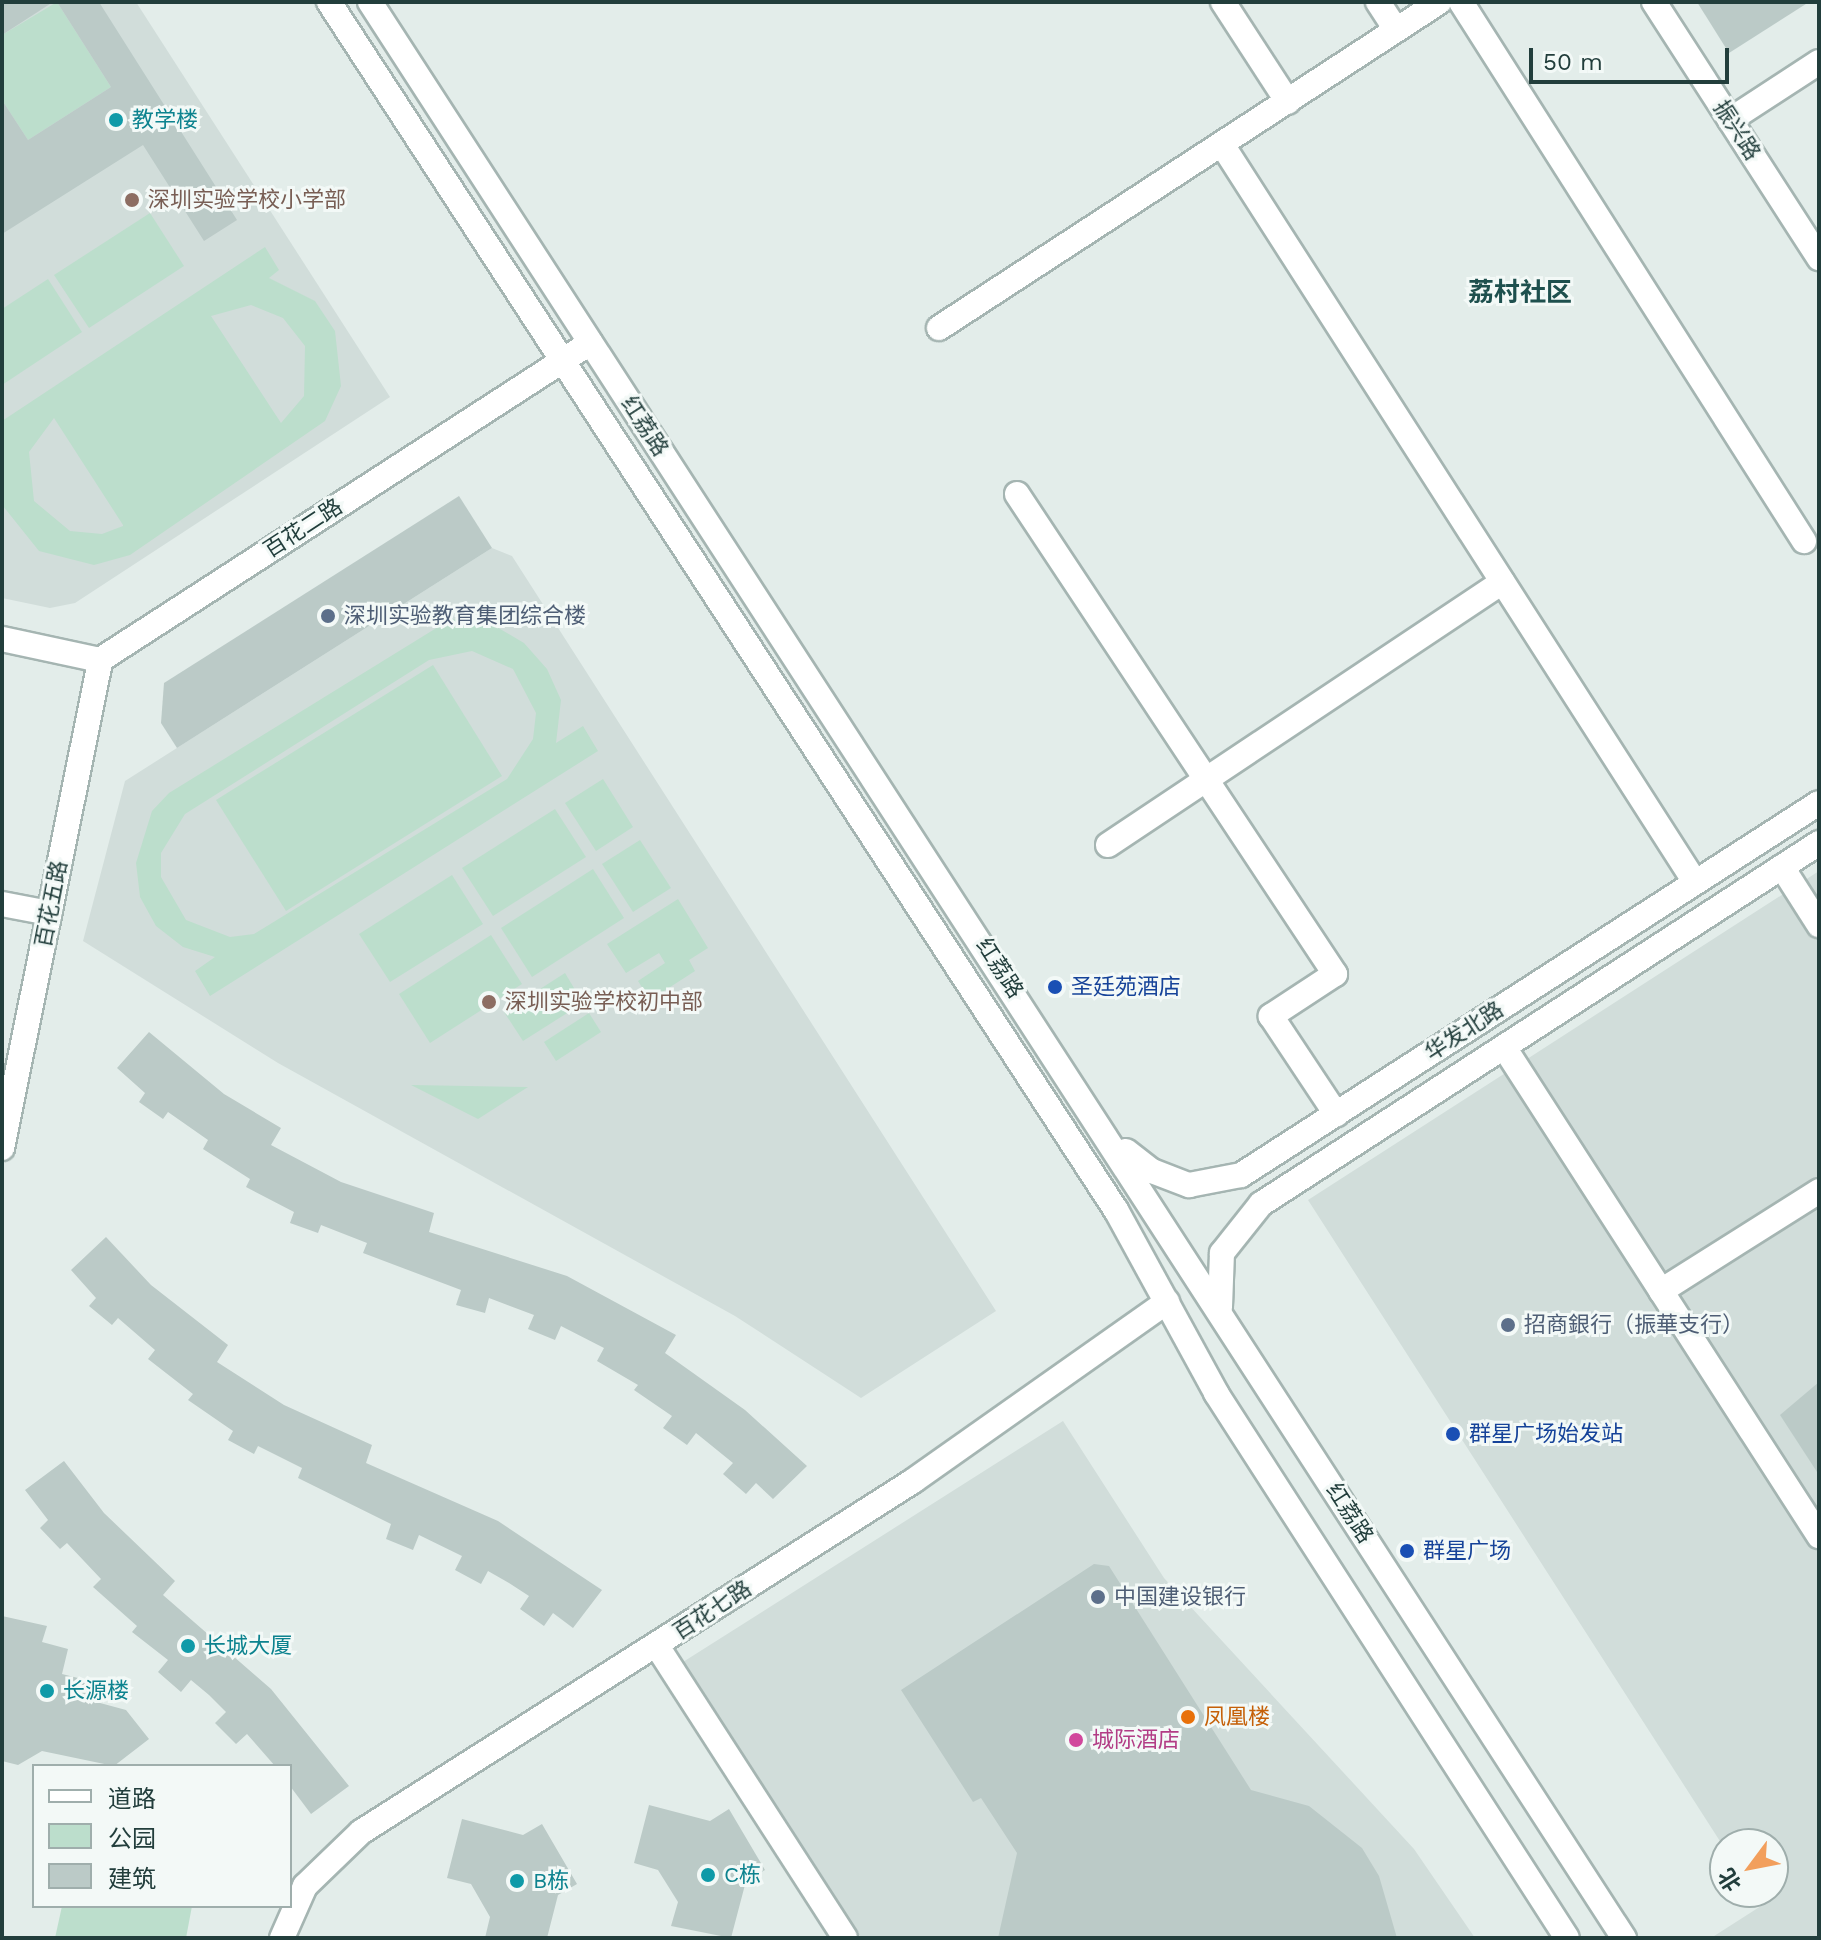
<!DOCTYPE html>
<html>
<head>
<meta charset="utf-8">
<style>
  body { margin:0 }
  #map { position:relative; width:1821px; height:1940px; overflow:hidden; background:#e3edea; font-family:"Work Sans","Noto Sans SC",sans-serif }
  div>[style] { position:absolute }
  .built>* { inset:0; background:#d1ddda }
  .green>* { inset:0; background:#bcdecc }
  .building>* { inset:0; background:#bbcac7 }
  .roads { filter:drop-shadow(2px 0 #a5b5b2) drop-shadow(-2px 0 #a5b5b2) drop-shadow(0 2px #a5b5b2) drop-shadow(0 -2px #a5b5b2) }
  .minor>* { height:24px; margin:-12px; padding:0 12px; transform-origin:12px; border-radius:12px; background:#fff }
  .tertiary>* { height:24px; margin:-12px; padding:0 12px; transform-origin:12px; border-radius:12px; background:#fff }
  .secondary>* { height:24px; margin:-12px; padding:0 12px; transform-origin:12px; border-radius:12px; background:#fff }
  .dots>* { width:22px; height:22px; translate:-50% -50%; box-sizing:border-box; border:4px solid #f3f9f7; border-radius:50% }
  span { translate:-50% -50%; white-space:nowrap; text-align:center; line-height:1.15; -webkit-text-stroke:6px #f3f9f7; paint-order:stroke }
  .culture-label { font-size:22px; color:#0d838f }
  .left { translate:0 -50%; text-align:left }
  .street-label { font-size:22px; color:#223e3c }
  .education-label { font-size:22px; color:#785e54 }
  .service-label { font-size:22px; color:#4e5e75 }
  .transit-label { font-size:22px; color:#164399 }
  .food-label { font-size:22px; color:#c56008 }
  .hotel-label { font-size:22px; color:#b23c85 }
  .quarter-label { font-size:26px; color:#1e504e; font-weight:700 }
  .frame { position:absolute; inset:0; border:4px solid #223e3c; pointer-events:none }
  .legend { position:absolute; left:32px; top:1764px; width:260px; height:144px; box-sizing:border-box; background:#f3f9f7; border:2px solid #9faeac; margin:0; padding:10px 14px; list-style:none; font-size:24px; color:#223e3c }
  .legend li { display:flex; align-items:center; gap:16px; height:40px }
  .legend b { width:40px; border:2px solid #9faeac }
  .north { position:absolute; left:1709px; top:1828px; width:80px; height:80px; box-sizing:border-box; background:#f3f9f7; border:2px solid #9faeac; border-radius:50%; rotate:238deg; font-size:22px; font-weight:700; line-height:32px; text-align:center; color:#223e3c }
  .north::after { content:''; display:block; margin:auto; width:28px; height:36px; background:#f29f5c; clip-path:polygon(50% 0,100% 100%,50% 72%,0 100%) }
  .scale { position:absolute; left:1529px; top:48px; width:200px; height:36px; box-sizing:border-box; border:4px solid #223e3c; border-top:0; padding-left:10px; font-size:24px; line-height:28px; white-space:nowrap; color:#223e3c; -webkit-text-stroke:6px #f3f9f7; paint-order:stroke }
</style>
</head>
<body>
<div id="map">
  <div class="built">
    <div style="clip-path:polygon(2px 2px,136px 2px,390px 397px,75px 603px,50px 608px,2px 598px)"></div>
    <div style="clip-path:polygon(492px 548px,512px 556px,996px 1311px,861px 1398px,735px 1316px,278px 1063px,83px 941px,125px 781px)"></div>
    <div style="clip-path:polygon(1819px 871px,1819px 1938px,1711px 1938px,1761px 1906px,1753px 1892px,1773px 1892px,1773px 1844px,1725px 1844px,1725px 1849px,1308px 1200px)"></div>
    <div style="clip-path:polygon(1063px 1421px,1164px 1578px,1414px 1849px,1475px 1938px,861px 1938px,683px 1662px)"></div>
  </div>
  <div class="green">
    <div style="clip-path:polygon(57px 2px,111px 87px,28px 140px,2px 100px,2px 35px)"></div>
    <div style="clip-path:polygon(150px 213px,184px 266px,89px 328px,54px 275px)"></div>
    <div style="clip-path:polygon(evenodd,265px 247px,279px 270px,269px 278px,315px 301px,335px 331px,341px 386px,325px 421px,130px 555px,94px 565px,39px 551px,3px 506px,2px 421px,265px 247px,251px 305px,283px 318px,305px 346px,304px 396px,281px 423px,211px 316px,251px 305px,265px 247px,54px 418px,123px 525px,123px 526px,102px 534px,70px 531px,34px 501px,29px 452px,54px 418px)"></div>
    <div style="clip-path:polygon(48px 279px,82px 332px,2px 385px,2px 309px)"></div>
    <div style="clip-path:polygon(evenodd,451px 619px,495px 626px,524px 643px,547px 669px,561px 700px,556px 743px,583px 726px,598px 751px,210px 996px,195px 971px,215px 957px,183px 947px,156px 926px,140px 897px,136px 863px,152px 811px,169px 793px,451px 619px,472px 651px,513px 669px,536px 713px,533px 739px,507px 779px,254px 934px,230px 937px,186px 920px,161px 877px,161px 853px,185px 814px,429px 660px,472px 651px)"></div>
    <div style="clip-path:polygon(433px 665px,502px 776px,286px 911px,216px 800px)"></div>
    <div style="clip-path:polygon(603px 779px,633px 827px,596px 851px,565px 803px)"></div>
    <div style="clip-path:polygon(555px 809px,586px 857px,493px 916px,462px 868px)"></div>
    <div style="clip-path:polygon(640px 840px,671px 888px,633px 912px,602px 864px)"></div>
    <div style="clip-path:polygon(593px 869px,624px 918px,532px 977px,501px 928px)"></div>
    <div style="clip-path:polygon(452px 875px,483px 924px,390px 982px,359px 934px)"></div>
    <div style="clip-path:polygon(678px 899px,708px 948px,689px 960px,695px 971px,650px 1000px,638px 981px,665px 963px,659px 953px,626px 973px,607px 944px)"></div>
    <div style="clip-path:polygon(491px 935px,522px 984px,430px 1043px,399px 994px)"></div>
    <div style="clip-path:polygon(565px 973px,583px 1003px,523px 1041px,504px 1012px)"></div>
    <div style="clip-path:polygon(589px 1013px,601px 1032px,556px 1061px,544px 1042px)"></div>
    <div style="clip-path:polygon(411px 1085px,528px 1087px,478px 1119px)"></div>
    <div style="clip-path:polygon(62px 1906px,192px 1906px,186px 1938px,55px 1938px)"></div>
  </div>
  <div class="building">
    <div style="clip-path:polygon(2px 2px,53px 2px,2px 35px)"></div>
    <div style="clip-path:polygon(57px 2px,99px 2px,237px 220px,204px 241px,143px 145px,2px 234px,2px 100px,28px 140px,111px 87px)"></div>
    <div style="clip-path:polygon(1697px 2px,1809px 2px,1729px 53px)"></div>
    <div style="clip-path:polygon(459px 496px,492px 548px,177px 748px,161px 723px,164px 683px)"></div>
    <div style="clip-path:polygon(149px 1032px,224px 1094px,281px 1128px,271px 1145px,341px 1182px,434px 1213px,429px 1232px,567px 1276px,676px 1335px,665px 1353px,745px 1410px,807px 1466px,773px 1499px,756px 1483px,746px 1494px,723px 1474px,733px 1463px,696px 1433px,687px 1445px,663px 1428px,672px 1416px,634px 1390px,638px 1385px,597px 1361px,604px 1348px,561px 1326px,555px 1340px,528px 1329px,534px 1315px,489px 1298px,485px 1313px,456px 1305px,461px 1290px,363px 1253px,367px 1243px,321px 1225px,318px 1233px,290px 1223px,294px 1212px,246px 1187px,250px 1179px,203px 1149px,208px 1140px,168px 1112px,163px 1119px,139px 1102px,145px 1093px,117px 1068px)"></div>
    <div style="clip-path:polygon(106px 1237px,151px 1285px,228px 1345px,217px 1362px,284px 1405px,372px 1445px,366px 1463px,498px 1521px,602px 1590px,573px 1628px,553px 1613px,544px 1626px,520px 1609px,529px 1596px,509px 1583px,488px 1571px,481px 1584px,455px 1570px,462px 1556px,419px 1535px,413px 1550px,386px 1539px,391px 1524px,298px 1478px,302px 1468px,258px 1446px,254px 1454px,228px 1440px,233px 1431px,188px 1400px,193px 1394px,148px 1359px,155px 1350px,118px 1318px,112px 1325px,89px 1306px,96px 1298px,71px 1270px)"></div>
    <div style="clip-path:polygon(1819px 1382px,1819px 1475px,1780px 1415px)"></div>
    <div style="clip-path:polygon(64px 1461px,104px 1513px,175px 1581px,163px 1595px,271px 1689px,349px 1786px,311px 1814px,290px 1786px,290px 1766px,275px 1766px,247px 1734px,236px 1744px,215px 1723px,226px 1712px,209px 1695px,191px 1680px,181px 1692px,158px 1672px,168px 1660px,132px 1632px,137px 1626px,93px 1587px,101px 1579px,67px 1543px,60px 1549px,40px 1528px,48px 1520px,25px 1490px)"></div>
    <div style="clip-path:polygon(1094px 1564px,1109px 1566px,1251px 1790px,1309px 1806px,1362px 1848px,1379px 1876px,1397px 1938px,998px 1938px,1017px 1853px,981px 1798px,973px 1802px,901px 1690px)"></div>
    <div style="clip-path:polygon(2px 1616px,47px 1626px,42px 1642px,68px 1649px,62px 1674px,94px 1682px,89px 1700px,126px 1710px,149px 1739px,114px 1766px,42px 1751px,18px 1765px,2px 1761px)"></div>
    <div style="clip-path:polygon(649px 1805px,710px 1821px,729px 1809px,765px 1870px,746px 1881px,731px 1938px,671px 1926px,678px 1902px,658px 1870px,634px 1863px)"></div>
    <div style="clip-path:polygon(462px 1819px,523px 1835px,542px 1824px,577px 1884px,558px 1895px,547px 1938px,485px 1938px,490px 1917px,471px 1884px,447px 1878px)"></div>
  </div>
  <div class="roads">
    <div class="minor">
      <div style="left:1223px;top:2px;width:119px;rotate:57deg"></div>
      <div style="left:1378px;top:2px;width:33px;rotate:57deg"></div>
      <div style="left:1461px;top:2px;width:639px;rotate:57.53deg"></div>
      <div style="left:1730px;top:120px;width:106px;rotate:-33.1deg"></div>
      <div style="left:1223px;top:146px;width:874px;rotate:57.33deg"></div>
      <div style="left:939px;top:328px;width:597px;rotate:-33.1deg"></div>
      <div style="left:1017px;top:494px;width:576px;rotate:56.48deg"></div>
      <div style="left:1335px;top:974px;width:77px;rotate:146.7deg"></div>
      <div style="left:1271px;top:1016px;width:118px;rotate:56.4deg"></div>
      <div style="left:1108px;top:845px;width:474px;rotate:-33.7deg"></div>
      <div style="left:1782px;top:867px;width:69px;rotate:57.5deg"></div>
      <div style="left:2px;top:904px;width:48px;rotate:10.8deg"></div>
      <div style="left:1504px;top:1047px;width:582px;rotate:57.21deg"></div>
      <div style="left:1661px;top:1291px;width:187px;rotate:-32.3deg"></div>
      <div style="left:657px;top:1646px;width:347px;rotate:57.2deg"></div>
      <div style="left:282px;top:1938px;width:57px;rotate:-66.1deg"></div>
      <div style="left:305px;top:1886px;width:78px;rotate:-44deg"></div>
      <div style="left:361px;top:1832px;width:654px;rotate:-32.45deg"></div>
      <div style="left:913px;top:1481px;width:311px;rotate:-35.2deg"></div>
    </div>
    <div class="tertiary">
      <div style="left:1654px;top:2px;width:305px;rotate:57.2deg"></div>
      <div style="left:2px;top:639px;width:100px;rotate:12.1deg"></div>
      <div style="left:100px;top:660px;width:584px;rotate:-32.9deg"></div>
      <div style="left:2px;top:1148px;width:498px;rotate:-78.6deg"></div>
    </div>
    <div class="secondary">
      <div style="left:329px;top:2px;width:1442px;rotate:56.92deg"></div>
      <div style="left:1116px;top:1210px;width:209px;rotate:61.3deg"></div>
      <div style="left:1216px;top:1393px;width:648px;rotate:57.22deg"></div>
      <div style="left:370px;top:2px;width:2307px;rotate:57.07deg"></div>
      <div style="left:1126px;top:1151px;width:33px;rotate:38deg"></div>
      <div style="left:1152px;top:1171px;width:40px;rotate:21deg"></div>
      <div style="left:1189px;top:1185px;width:53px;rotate:-10.9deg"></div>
      <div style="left:1241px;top:1175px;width:687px;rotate:-32.77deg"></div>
      <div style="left:1220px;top:1307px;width:54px;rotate:-87.9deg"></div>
      <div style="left:1222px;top:1253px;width:63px;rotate:-51.5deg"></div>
      <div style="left:1261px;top:1204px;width:665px;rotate:-32.9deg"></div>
    </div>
  </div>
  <div class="dots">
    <div style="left:116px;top:120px;background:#0f9aa8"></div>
    <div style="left:132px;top:200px;background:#8d6e63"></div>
    <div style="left:328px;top:616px;background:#5c6f8a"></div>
    <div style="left:1055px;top:987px;background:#1a4fb4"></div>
    <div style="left:489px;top:1002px;background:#8d6e63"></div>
    <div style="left:1508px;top:1325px;background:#5c6f8a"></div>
    <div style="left:1453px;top:1434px;background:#1a4fb4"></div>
    <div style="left:1407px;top:1551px;background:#1a4fb4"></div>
    <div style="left:1098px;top:1597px;background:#5c6f8a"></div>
    <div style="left:188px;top:1646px;background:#0f9aa8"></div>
    <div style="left:47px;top:1691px;background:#0f9aa8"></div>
    <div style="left:1188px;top:1717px;background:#e8710a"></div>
    <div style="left:1076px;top:1740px;background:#d1479c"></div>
    <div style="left:708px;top:1875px;background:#0f9aa8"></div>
    <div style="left:517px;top:1881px;background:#0f9aa8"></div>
  </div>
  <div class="culture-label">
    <span class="left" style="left:132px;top:120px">教学楼</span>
    <span class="left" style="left:204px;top:1646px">长城大厦</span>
    <span class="left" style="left:63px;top:1691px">长源楼</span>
    <span class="left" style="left:724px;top:1875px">C栋</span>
    <span class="left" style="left:533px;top:1881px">B栋</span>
  </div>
  <div class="street-label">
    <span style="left:1737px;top:130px;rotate:57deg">振兴路</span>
    <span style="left:645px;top:426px;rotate:57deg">红荔路</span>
    <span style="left:303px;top:528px;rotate:-33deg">百花二路</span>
    <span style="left:51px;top:904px;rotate:-79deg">百花五路</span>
    <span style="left:1000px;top:968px;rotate:57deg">红荔路</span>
    <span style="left:1464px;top:1031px;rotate:-33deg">华发北路</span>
    <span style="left:1350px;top:1513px;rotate:57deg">红荔路</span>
    <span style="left:712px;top:1610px;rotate:-33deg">百花七路</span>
  </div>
  <div class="education-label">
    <span class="left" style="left:148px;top:200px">深圳实验学校小学部</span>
    <span class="left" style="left:505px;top:1002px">深圳实验学校初中部</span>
  </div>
  <div class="service-label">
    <span class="left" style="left:344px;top:616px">深圳实验教育集团综合楼</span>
    <span class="left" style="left:1524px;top:1325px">招商銀行（振華支行）</span>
    <span class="left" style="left:1114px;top:1597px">中国建设银行</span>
  </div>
  <div class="transit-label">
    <span class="left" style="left:1071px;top:987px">圣廷苑酒店</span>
    <span class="left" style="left:1469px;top:1434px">群星广场始发站</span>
    <span class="left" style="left:1423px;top:1551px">群星广场</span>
  </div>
  <div class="food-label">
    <span class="left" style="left:1204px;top:1717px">凤凰楼</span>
  </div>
  <div class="hotel-label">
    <span class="left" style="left:1092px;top:1740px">城际酒店</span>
  </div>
  <div class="quarter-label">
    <span style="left:1520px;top:293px">荔村社区</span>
  </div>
  <div class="frame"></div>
  <ul class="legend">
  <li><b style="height:10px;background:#fff"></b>道路</li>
  <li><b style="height:22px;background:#bcdecc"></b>公园</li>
  <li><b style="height:22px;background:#bbcac7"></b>建筑</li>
  </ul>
  <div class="north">北</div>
  <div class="scale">50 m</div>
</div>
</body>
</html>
